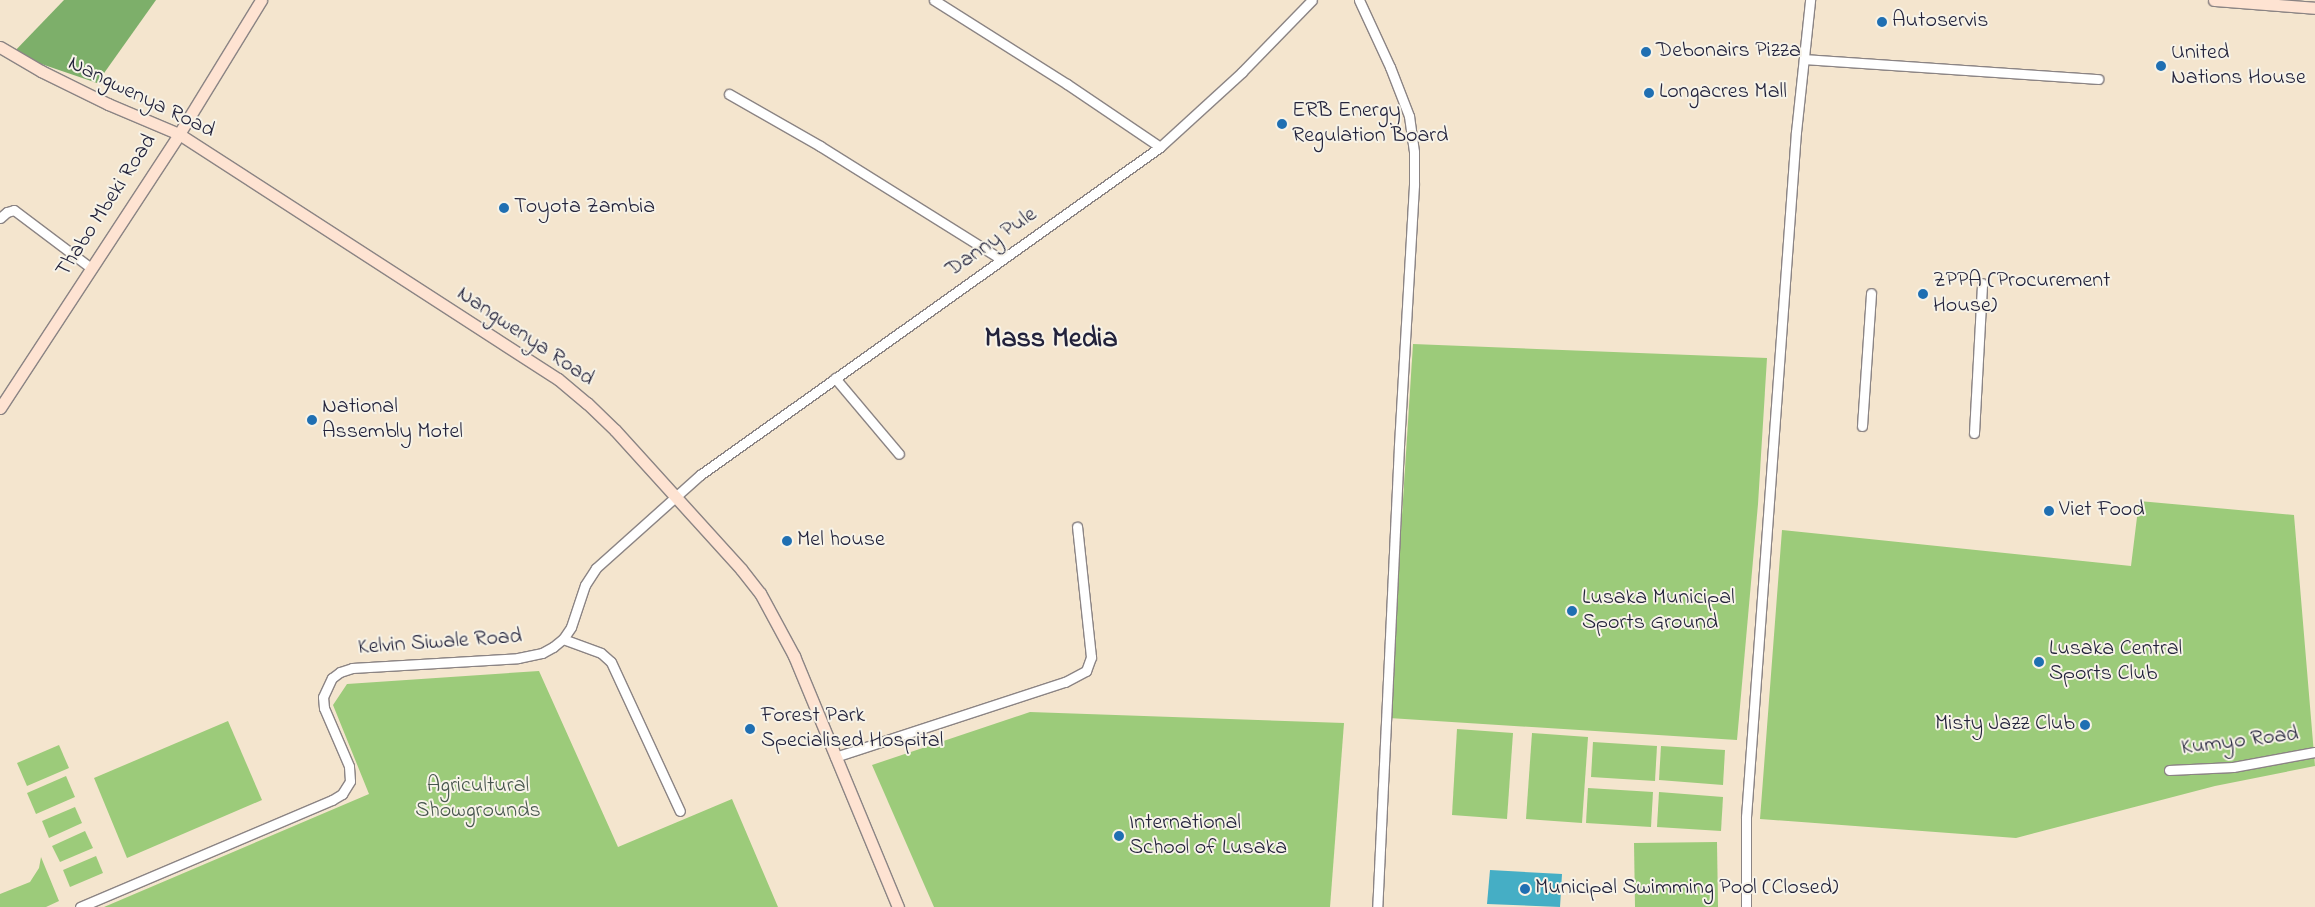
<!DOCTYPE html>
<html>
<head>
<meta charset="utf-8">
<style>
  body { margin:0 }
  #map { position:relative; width:2315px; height:907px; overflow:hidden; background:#f4e5ce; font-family:"Indie Flower",sans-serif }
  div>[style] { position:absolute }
  .green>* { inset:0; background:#9ccb7a }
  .forest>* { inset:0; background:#7daf6a }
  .water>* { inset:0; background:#45aec5 }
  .roads { filter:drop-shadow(1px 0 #8b8484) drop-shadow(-1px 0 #8b8484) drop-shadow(0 1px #8b8484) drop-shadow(0 -1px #8b8484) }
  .minor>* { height:9px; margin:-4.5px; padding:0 4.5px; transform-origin:4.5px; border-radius:4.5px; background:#fff }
  .secondary>* { height:11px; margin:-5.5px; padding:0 5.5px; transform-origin:5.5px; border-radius:5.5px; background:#fee3d2 }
  .dots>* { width:14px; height:14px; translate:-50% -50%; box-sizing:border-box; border:2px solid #f7f3e8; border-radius:50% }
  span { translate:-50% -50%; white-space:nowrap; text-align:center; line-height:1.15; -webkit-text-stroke:4px #f7f3e8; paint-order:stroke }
  .poi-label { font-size:22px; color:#22223b }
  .left { translate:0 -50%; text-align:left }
  .right { translate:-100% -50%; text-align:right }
  .street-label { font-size:22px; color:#22223b }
  .park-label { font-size:22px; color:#47554e }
  .district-label { font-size:28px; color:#22223b; font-weight:700 }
</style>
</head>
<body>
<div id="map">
  <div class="green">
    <div style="clip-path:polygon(1413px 344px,1767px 358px,1758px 504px,1737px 740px,1389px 718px)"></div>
    <div style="clip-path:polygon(2139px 501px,2294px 515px,2315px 766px,2215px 786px,2016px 838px,1760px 819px,1782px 530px,2131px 566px)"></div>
    <div style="clip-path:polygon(539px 671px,618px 847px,732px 799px,778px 907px,104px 907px,369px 794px,333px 705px,347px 684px)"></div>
    <div style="clip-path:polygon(1030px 712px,1344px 723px,1330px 907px,934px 907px,872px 765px)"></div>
    <div style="clip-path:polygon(228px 721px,262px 800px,127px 858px,94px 778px)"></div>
    <div style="clip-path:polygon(1457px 729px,1513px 733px,1507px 819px,1452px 815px)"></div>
    <div style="clip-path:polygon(1532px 733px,1588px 737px,1582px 823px,1526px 819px)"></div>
    <div style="clip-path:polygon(1593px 742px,1657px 746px,1655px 781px,1591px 777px)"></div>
    <div style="clip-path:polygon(59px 745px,69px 768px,27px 786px,17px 763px)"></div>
    <div style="clip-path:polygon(1661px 746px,1725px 750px,1723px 785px,1659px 780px)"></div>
    <div style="clip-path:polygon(66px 776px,75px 797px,36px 814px,27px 793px)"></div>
    <div style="clip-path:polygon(1588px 788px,1653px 792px,1651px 827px,1586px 823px)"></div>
    <div style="clip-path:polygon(1659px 792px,1723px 797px,1721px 831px,1657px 827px)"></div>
    <div style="clip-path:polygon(75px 807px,82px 823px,49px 838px,42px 821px)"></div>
    <div style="clip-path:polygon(85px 831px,93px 848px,60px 862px,52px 846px)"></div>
    <div style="clip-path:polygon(1717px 842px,1718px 907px,1635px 907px,1634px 843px)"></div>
    <div style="clip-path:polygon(96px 856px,103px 873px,70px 887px,63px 870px)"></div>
    <div style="clip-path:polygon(41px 857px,59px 901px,46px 907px,0 907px,0 894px,30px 882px,39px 868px)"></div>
  </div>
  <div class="forest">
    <div style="clip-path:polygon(64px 0,156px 0,97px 83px,12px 54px)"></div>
  </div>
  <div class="water">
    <div style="clip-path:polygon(1490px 870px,1562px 874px,1560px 907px,1487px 904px)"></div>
  </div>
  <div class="roads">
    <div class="minor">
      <div style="left:934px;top:0;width:157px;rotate:32.3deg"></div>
      <div style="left:1067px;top:84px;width:112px;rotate:34.1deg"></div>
      <div style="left:1359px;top:0;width:74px;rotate:65.2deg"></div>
      <div style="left:1390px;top:67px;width:53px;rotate:68.8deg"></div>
      <div style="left:1409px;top:116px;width:36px;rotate:82deg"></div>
      <div style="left:1414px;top:152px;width:33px;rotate:90deg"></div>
      <div style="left:1414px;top:185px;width:261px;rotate:93.3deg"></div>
      <div style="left:1399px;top:446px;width:462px;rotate:92.7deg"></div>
      <div style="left:1804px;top:59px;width:295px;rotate:3.9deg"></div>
      <div style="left:729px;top:94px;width:105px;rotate:29.7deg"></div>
      <div style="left:820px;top:146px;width:213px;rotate:32deg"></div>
      <div style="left:0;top:218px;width:9px;rotate:-41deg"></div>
      <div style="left:7px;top:212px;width:7px;rotate:-16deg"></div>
      <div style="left:14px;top:210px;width:96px;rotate:37deg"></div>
      <div style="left:835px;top:378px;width:99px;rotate:49.9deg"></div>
      <div style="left:1862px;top:426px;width:133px;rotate:-86.1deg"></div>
      <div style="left:1974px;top:433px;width:150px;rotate:-86.9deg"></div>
      <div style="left:563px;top:639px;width:40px;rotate:20.2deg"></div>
      <div style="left:601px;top:653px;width:13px;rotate:42deg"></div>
      <div style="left:611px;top:662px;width:164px;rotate:65.2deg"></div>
      <div style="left:835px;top:757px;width:242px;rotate:-18.1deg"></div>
      <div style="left:1065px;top:682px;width:24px;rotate:-28deg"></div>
      <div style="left:1086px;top:671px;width:15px;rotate:-70deg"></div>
      <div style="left:1091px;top:657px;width:131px;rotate:-96.1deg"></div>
      <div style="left:2169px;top:770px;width:64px;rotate:-2.7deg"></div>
      <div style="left:2233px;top:767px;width:83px;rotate:-10.4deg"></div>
      <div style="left:80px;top:907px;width:274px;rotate:-23deg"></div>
      <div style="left:332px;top:800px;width:12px;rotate:-31deg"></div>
      <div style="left:342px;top:794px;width:15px;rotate:-58deg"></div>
      <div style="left:350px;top:781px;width:15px;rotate:-94deg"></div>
      <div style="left:349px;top:766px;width:63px;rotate:-113.3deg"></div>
      <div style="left:324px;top:708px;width:11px;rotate:-95deg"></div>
      <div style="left:323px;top:697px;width:21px;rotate:-65deg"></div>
      <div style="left:332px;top:678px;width:10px;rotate:-37deg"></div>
      <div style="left:340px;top:672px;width:13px;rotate:-18deg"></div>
      <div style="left:352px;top:668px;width:166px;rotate:-3.4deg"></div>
      <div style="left:518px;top:658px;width:25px;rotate:-12deg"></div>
      <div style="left:542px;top:653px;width:13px;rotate:-29deg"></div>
      <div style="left:553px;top:647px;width:13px;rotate:-39deg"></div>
      <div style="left:563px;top:639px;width:14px;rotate:-56deg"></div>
      <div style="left:571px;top:627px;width:44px;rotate:-71.6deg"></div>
      <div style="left:585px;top:585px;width:20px;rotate:-57deg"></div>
      <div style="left:596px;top:568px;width:140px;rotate:-41.8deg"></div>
      <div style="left:700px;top:475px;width:565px;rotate:-35.49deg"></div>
      <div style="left:1160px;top:147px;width:111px;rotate:-42.4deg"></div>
      <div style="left:1242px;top:72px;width:100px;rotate:-45.8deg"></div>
      <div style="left:1746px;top:907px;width:90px;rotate:-90deg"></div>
      <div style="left:1746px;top:817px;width:687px;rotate:-85.83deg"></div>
      <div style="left:1796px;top:132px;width:133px;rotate:-83.9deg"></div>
    </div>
    <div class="secondary">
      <div style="left:2214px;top:0;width:101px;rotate:4.5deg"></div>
      <div style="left:0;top:47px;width:48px;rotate:30.3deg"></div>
      <div style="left:41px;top:71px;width:75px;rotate:26.2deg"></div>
      <div style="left:108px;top:104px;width:77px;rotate:22.9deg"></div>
      <div style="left:179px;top:134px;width:451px;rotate:32.9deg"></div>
      <div style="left:558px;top:379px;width:38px;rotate:40deg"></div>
      <div style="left:587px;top:403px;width:39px;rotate:44deg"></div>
      <div style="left:615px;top:430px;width:188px;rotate:47.8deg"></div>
      <div style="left:741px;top:569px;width:31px;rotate:52deg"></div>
      <div style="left:760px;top:593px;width:72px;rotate:61.6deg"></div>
      <div style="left:794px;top:656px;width:272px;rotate:67.5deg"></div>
      <div style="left:0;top:408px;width:327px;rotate:-56.8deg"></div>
      <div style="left:179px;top:134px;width:157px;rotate:-58.5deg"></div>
    </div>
  </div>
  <div class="dots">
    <div style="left:1882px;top:22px;background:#1f6fb2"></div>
    <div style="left:1646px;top:52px;background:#1f6fb2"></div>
    <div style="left:2161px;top:66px;background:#1f6fb2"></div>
    <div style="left:1649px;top:93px;background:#1f6fb2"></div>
    <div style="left:1282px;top:124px;background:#1f6fb2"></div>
    <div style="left:504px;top:208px;background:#1f6fb2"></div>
    <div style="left:1923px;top:294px;background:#1f6fb2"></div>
    <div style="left:312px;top:420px;background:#1f6fb2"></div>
    <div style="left:2049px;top:511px;background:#1f6fb2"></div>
    <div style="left:787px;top:541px;background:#1f6fb2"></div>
    <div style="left:1572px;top:611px;background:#1f6fb2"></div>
    <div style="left:2039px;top:662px;background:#1f6fb2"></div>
    <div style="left:2085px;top:725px;background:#1f6fb2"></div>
    <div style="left:750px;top:729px;background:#1f6fb2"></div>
    <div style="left:1119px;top:836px;background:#1f6fb2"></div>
    <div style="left:1525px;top:889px;background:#1f6fb2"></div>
  </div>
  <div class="poi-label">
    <span class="left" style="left:1892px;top:22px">Autoservis</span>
    <span class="left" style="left:1656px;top:52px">Debonairs Pizza</span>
    <span class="left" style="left:2171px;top:66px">United<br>Nations House</span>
    <span class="left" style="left:1659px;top:93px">Longacres Mall</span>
    <span class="left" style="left:1292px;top:124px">ERB Energy<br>Regulation Board</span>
    <span class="left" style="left:514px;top:208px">Toyota Zambia</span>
    <span class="left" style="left:1933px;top:294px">ZPPA (Procurement<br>House)</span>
    <span class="left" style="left:322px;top:420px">National<br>Assembly Motel</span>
    <span class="left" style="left:2059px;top:511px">Viet Food</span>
    <span class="left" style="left:797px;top:541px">Mel house</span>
    <span class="left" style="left:1582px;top:611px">Lusaka Municipal<br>Sports Ground</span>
    <span class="left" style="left:2049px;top:662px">Lusaka Central<br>Sports Club</span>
    <span class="left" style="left:761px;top:729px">Forest Park<br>Specialised Hospital</span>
    <span class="right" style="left:2075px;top:725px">Misty Jazz Club</span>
    <span class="left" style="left:1129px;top:836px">International<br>School of Lusaka</span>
    <span class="left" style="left:1535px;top:889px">Municipal Swimming Pool (Closed)</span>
  </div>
  <div class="street-label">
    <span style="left:141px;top:98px;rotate:26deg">Nangwenya Road</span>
    <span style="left:107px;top:206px;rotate:-57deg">Thabo Mbeki Road</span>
    <span style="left:992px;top:243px;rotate:-35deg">Danny Pule</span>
    <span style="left:525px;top:337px;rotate:34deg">Nangwenya Road</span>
    <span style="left:440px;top:643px;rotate:-4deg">Kelvin Siwale Road</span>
    <span style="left:2240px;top:742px;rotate:-7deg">Kumyo Road</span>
  </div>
  <div class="park-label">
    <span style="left:478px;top:799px">Agricultural<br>Showgrounds</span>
  </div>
  <div class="district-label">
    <span style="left:1051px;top:340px">Mass Media</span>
  </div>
</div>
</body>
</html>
